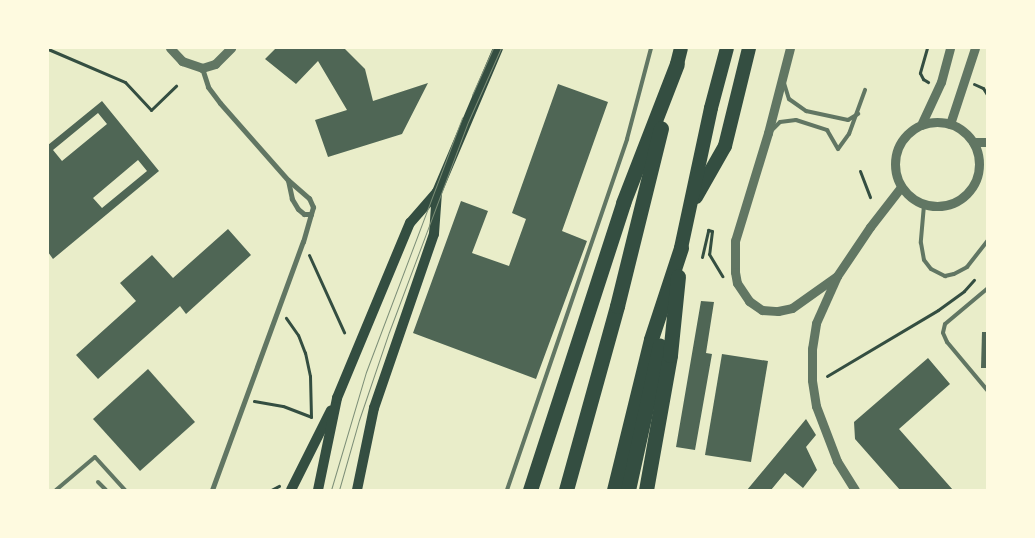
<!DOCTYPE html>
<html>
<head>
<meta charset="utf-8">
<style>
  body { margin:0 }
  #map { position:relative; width:1035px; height:538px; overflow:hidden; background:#e9edc9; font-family:"PT Serif",serif }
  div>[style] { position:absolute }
  .building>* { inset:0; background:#4f6655 }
  .path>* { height:3px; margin:-1.5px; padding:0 1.5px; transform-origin:1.5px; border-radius:1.5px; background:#344e41 }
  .service>* { height:4px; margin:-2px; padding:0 2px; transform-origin:2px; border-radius:2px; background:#617663 }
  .pedestrian>* { height:4.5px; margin:-2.25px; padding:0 2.25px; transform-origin:2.25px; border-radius:2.25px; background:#617663 }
  .minor>* { height:5px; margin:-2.5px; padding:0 2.5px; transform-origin:2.5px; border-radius:2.5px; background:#617663 }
  .tertiary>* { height:9px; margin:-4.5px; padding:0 4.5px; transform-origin:4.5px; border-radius:4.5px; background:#617663 }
  .tertiary>.ring { margin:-4.5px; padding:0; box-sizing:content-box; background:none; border:9px solid #617663; border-radius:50% }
  .secondary>* { height:10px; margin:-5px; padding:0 5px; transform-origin:5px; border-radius:5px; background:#344e41 }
  .trunk>* { height:14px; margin:-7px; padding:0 7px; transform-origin:7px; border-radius:7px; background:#344e41 }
  .motorway>* { height:15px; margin:-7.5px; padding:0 7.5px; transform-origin:7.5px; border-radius:7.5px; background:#344e41 }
  .tram>* { height:1px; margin:-0.5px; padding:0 0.5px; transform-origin:0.5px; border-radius:0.5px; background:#7c8e77 }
  span { translate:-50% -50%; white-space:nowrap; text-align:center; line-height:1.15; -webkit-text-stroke:4px #fefae0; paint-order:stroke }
  .frame { position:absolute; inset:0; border:49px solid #fefae0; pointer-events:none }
</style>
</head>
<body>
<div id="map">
  <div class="building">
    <div style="clip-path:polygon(276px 48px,344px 48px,365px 69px,373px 101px,428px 83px,402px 134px,328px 157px,315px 120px,347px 110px,318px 61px,296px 84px,265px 59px)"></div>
    <div style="clip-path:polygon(558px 84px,608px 102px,562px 231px,587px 241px,536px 379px,413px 333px,461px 201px,488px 211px,472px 253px,509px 266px,526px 219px,512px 213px)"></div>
    <div style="clip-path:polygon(evenodd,102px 101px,159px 171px,53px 259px,48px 252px,48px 145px,102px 101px,98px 113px,107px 124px,62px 161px,53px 150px,98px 113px,102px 101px,138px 160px,147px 171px,102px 208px,93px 198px,138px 160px)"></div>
    <div style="clip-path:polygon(228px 229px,251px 255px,186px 314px,180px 306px,98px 379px,76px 355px,136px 301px,120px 283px,152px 255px,173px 278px)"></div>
    <div style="clip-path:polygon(701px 301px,714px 302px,706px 353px,712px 354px,695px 450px,676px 447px)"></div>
    <div style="clip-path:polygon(982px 332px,988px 332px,988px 368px,981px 368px)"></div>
    <div style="clip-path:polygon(722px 354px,768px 361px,751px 462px,705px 455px)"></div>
    <div style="clip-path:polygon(928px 358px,950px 384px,899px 429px,953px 490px,900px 490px,855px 439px,854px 422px)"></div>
    <div style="clip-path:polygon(148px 369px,195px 422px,140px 471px,93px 419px)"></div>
    <div style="clip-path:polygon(806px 419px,816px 435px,806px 447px,817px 470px,803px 488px,785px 473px,771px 490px,747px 490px)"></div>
  </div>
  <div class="path">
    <div style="left:927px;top:48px;width:26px;rotate:106deg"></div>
    <div style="left:920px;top:73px;width:7px;rotate:63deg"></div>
    <div style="left:923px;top:79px;width:6px;rotate:31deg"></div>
    <div style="left:48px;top:49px;width:84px;rotate:23.2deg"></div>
    <div style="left:125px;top:82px;width:38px;rotate:47deg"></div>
    <div style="left:151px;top:110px;width:35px;rotate:-44deg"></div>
    <div style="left:974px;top:84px;width:10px;rotate:24deg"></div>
    <div style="left:983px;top:88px;width:9px;rotate:58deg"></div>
    <div style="left:860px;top:171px;width:28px;rotate:69deg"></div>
    <div style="left:708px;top:230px;width:4px;rotate:14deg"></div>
    <div style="left:712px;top:231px;width:23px;rotate:97deg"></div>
    <div style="left:709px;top:254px;width:26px;rotate:59deg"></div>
    <div style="left:309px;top:255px;width:85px;rotate:65.6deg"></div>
    <div style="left:702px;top:257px;width:28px;rotate:-77deg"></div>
    <div style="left:827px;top:376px;width:129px;rotate:-30.7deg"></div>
    <div style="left:938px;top:310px;width:32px;rotate:-36deg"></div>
    <div style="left:964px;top:291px;width:15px;rotate:-48deg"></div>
    <div style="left:254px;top:401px;width:29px;rotate:10deg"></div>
    <div style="left:283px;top:406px;width:30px;rotate:21deg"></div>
    <div style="left:311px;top:417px;width:41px;rotate:-91.4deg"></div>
    <div style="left:310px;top:376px;width:24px;rotate:-102deg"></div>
    <div style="left:305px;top:353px;width:19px;rotate:-111deg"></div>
    <div style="left:298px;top:335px;width:21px;rotate:-125deg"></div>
    <div style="left:271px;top:490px;width:9px;rotate:-27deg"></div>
  </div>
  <div class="service">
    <div style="left:784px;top:83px;width:17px;rotate:73deg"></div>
    <div style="left:789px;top:99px;width:21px;rotate:35deg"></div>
    <div style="left:806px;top:111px;width:43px;rotate:12.1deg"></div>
    <div style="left:848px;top:120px;width:12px;rotate:-31deg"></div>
    <div style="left:772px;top:130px;width:11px;rotate:-45deg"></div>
    <div style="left:780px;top:122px;width:16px;rotate:-7deg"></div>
    <div style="left:796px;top:120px;width:33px;rotate:18deg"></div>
    <div style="left:827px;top:130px;width:22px;rotate:60deg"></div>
    <div style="left:838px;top:149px;width:19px;rotate:-54deg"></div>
    <div style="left:849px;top:134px;width:47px;rotate:-70deg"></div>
    <div style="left:924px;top:205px;width:38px;rotate:95deg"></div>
    <div style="left:921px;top:243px;width:17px;rotate:80deg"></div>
    <div style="left:924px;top:260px;width:11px;rotate:52deg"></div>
    <div style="left:931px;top:269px;width:16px;rotate:27deg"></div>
    <div style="left:945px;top:276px;width:9px;rotate:-13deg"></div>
    <div style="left:954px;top:274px;width:15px;rotate:-28deg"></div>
    <div style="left:967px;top:267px;width:34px;rotate:-52deg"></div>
    <div style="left:988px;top:288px;width:56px;rotate:140.1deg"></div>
    <div style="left:945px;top:324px;width:9px;rotate:103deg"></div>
    <div style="left:943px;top:333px;width:10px;rotate:66deg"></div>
    <div style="left:947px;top:342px;width:64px;rotate:50.1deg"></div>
    <div style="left:98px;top:482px;width:11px;rotate:45deg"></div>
    <div style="left:56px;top:490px;width:51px;rotate:-40.2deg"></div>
    <div style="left:95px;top:457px;width:45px;rotate:47.7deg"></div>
    <div style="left:507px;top:490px;width:371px;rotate:-71.1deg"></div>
    <div style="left:627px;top:139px;width:94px;rotate:-75.2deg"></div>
  </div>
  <div class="pedestrian">
    <div style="left:212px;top:490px;width:264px;rotate:-69.9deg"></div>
    <div style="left:303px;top:242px;width:29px;rotate:-74deg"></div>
  </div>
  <div class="minor">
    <div style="left:202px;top:68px;width:20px;rotate:72deg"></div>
    <div style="left:208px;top:87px;width:20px;rotate:53deg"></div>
    <div style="left:220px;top:103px;width:103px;rotate:48.6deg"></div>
    <div style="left:288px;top:180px;width:28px;rotate:41deg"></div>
    <div style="left:309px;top:198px;width:10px;rotate:66deg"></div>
    <div style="left:313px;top:207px;width:7px;rotate:106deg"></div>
    <div style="left:311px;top:214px;width:7px;rotate:180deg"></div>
    <div style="left:304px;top:214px;width:8px;rotate:-140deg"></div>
    <div style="left:298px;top:209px;width:12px;rotate:-121deg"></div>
    <div style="left:292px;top:199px;width:19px;rotate:-102deg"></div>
  </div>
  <div class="tertiary">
    <div style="left:170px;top:48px;width:18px;rotate:47deg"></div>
    <div style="left:182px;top:61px;width:21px;rotate:19deg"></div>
    <div style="left:202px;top:68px;width:14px;rotate:-17deg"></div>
    <div style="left:215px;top:64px;width:23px;rotate:-45deg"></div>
    <div style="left:790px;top:48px;width:88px;rotate:104.5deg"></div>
    <div style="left:768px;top:133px;width:113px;rotate:107deg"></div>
    <div style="left:735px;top:241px;width:31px;rotate:90deg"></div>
    <div style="left:735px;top:272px;width:11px;rotate:80deg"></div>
    <div style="left:737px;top:283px;width:22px;rotate:56deg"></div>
    <div style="left:749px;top:301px;width:16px;rotate:35deg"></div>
    <div style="left:762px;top:310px;width:16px;rotate:4deg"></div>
    <div style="left:778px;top:311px;width:14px;rotate:-12deg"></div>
    <div style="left:792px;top:308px;width:55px;rotate:-35.4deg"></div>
    <div class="ring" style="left:895px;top:122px;width:75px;height:75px"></div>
    <div style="left:950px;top:124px;width:80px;rotate:-71.8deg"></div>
    <div style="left:921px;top:125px;width:47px;rotate:-65.1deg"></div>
    <div style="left:941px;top:82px;width:35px;rotate:-75deg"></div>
    <div style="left:973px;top:142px;width:15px"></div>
    <div style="left:855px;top:490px;width:34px;rotate:-122deg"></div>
    <div style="left:837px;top:461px;width:59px;rotate:-110.9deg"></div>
    <div style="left:816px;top:406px;width:26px;rotate:-99deg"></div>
    <div style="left:812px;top:380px;width:31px;rotate:-90deg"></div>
    <div style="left:812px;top:349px;width:26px;rotate:-81deg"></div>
    <div style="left:816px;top:323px;width:51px;rotate:-65.9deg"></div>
    <div style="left:837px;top:276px;width:59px;rotate:-56deg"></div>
    <div style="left:870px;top:227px;width:51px;rotate:-52.2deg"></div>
  </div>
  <div class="secondary">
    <div style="left:291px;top:490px;width:89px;rotate:-63.4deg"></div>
    <div style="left:318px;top:490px;width:94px;rotate:-78.3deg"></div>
    <div style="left:337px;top:398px;width:190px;rotate:-67.4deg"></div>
    <div style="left:410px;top:223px;width:41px;rotate:-48.9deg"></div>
    <div style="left:357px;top:490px;width:84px;rotate:-78.3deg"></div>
    <div style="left:374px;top:408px;width:184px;rotate:-71deg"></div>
    <div style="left:434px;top:234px;width:42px;rotate:-85.9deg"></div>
    <div style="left:437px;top:192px;width:156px;rotate:-67deg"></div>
  </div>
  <div class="trunk">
    <div style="left:677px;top:64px;width:16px;rotate:-76deg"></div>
    <div style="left:696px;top:197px;width:59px;rotate:-60.4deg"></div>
    <div style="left:725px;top:146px;width:101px;rotate:-76.2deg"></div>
    <div style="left:681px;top:248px;width:143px;rotate:-77.9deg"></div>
    <div style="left:711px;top:108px;width:62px;rotate:-75.1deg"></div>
  </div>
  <div class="motorway">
    <div style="left:530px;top:490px;width:302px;rotate:-72deg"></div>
    <div style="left:623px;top:203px;width:149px;rotate:-68.8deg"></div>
    <div style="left:566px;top:490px;width:191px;rotate:-74.5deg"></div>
    <div style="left:617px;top:306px;width:183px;rotate:-76.1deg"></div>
    <div style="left:614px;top:490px;width:155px;rotate:-76.2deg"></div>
    <div style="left:651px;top:339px;width:96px;rotate:-71.8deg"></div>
    <div style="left:628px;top:490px;width:148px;rotate:-77.6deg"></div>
    <div style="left:646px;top:490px;width:137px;rotate:-79.9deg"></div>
    <div style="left:670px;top:355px;width:79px;rotate:-84.2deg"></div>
  </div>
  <div class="tram">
    <div style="left:472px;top:95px;width:51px;rotate:-65.9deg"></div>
    <div style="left:331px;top:490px;width:123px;rotate:-73.5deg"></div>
    <div style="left:366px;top:372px;width:272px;rotate:-69.3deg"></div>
    <div style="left:339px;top:490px;width:73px;rotate:-74.1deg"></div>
    <div style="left:359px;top:420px;width:93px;rotate:-71.2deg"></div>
    <div style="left:389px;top:332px;width:224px;rotate:-69.4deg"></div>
    <div style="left:468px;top:122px;width:81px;rotate:-66deg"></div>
  </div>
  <div class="frame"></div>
</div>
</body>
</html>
